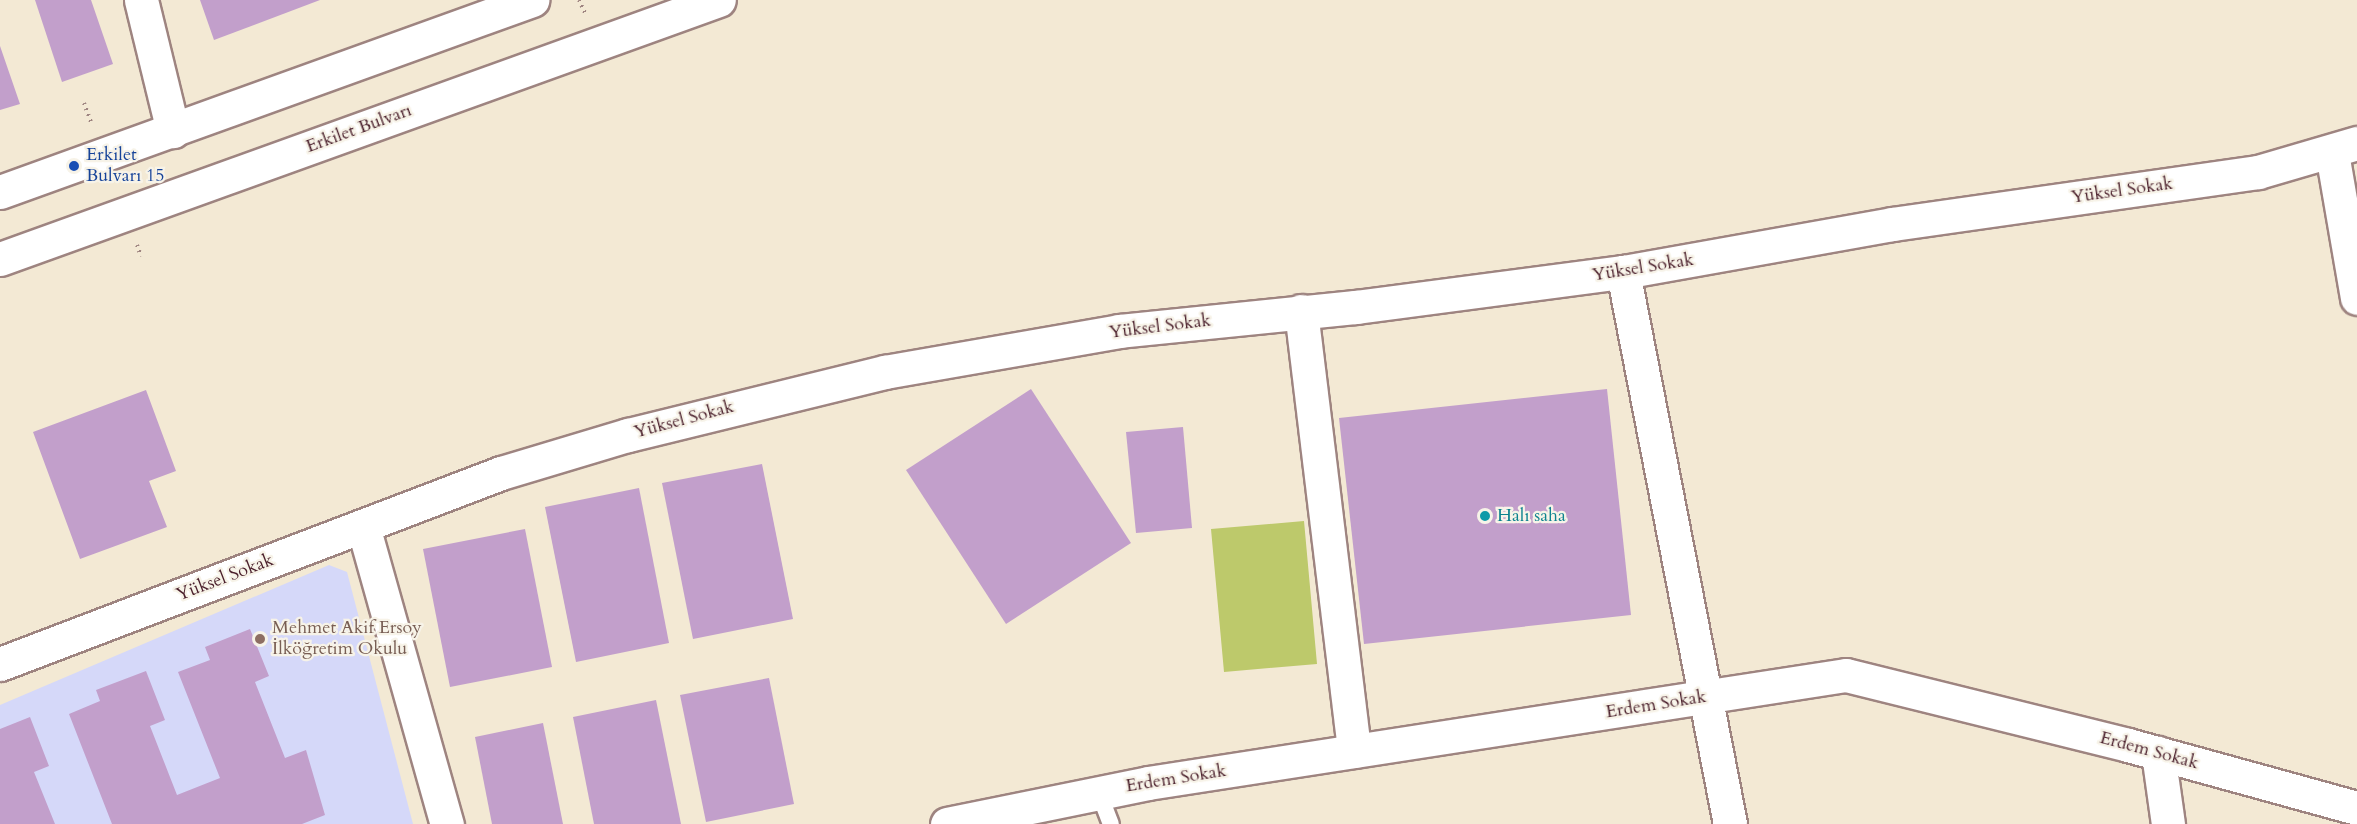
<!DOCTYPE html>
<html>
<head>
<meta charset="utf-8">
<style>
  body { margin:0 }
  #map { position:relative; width:2357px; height:824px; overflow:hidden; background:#f3e9d4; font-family:Cardo,serif }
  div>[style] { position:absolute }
  .built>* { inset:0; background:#d5d8f9 }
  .green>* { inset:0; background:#bdc96b }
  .building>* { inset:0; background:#c29fcb }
  .path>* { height:4px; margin-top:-2px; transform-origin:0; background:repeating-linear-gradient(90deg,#9e8480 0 1.5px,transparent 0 6px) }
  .roads { filter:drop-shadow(2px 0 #9e8480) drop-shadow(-2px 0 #9e8480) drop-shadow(0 2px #9e8480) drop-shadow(0 -2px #9e8480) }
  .service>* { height:16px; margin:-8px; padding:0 8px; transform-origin:8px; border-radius:8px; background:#fff }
  .minor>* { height:33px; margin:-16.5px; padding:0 16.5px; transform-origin:16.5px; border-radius:16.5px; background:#fff }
  .tertiary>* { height:33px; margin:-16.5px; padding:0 16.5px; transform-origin:16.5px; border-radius:16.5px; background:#fff }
  .primary>* { height:33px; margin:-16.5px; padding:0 16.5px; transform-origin:16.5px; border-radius:16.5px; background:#fff }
  .dots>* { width:16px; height:16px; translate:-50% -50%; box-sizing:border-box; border:3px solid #f7f3e8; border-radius:50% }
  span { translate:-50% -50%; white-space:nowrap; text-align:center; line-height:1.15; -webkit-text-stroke:4.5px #f7f3e8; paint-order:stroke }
  .street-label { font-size:18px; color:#4a1f2b }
  .transit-label { font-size:18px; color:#164399 }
  .left { translate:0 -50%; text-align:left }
  .culture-label { font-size:18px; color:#0d838f }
  .education-label { font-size:18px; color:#785e54 }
</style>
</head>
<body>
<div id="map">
  <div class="built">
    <div style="clip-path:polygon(329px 565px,347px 572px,413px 824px,0 824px,0 705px)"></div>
  </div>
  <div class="green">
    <div style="clip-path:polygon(1304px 521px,1317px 664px,1224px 672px,1211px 529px)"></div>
  </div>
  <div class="building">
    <div style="clip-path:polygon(35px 0,91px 0,113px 64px,62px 82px)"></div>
    <div style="clip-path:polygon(200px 0,320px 0,214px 40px)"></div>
    <div style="clip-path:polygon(0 46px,20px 104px,0 110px)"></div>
    <div style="clip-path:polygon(1031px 389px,1131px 543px,1006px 624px,906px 470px)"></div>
    <div style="clip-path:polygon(1607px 389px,1631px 615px,1364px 644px,1339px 418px)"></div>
    <div style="clip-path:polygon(146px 390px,176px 471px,149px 481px,167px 527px,80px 559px,33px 432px)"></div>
    <div style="clip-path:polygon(1183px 427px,1192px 528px,1136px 533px,1126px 432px)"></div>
    <div style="clip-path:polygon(762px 464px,793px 619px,693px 639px,662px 483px)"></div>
    <div style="clip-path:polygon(639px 488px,669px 643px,576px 662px,545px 507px)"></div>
    <div style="clip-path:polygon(525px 529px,552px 667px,450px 687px,423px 549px)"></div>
    <div style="clip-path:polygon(250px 629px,269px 676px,255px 682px,285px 758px,306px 750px,325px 815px,302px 824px,112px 824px,69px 714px,100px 701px,96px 690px,146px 671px,165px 720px,150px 726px,177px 795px,220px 778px,178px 672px,210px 660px,205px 647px)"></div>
    <div style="clip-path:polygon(769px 678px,794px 804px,706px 822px,680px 695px)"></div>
    <div style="clip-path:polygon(656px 700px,681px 824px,594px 824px,573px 717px)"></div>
    <div style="clip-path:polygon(30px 717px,49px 766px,34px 772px,55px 824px,0 824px,0 729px)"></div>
    <div style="clip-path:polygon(543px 723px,563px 824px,492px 824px,475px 737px)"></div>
  </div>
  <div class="path">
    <div style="left:579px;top:0;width:14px;rotate:65deg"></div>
    <div style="left:84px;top:103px;width:20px;rotate:70deg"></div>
    <div style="left:137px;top:245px;width:12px;rotate:70deg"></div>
  </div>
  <div class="roads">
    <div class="service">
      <div style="left:1099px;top:793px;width:33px;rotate:69deg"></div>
    </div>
    <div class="minor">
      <div style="left:141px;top:0;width:135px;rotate:76.3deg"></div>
      <div style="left:1623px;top:272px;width:562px;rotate:79.03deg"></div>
      <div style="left:1301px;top:311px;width:443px;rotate:83.1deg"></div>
      <div style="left:363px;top:526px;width:310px;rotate:74.3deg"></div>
      <div style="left:2158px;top:753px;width:72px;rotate:82deg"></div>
      <div style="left:947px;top:824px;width:205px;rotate:-11.5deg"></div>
      <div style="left:1148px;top:783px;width:706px;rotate:-8.8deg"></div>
      <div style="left:1846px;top:675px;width:291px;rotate:13.9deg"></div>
      <div style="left:2128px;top:745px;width:238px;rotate:15.4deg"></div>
    </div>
    <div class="tertiary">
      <div style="left:2332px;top:153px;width:147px;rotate:80.2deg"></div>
      <div style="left:0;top:664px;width:536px;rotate:-20.87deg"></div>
      <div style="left:501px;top:473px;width:133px;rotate:-16.7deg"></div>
      <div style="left:628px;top:435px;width:265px;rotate:-13.8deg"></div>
      <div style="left:885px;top:372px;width:238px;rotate:-9.9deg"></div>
      <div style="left:1119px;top:331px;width:238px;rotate:-5.8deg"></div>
      <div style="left:1356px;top:307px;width:269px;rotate:-7.5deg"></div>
      <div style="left:1623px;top:272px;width:273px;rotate:-10.1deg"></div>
      <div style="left:1892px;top:224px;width:370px;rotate:-8.1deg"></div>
      <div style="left:2258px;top:172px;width:103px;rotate:-16.3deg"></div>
    </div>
    <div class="primary">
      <div style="left:0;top:192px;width:566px;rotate:-19.84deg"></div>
      <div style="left:0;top:259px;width:764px;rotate:-19.81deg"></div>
    </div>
  </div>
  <div class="dots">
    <div style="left:74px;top:166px;background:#1a4fb4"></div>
    <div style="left:1485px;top:516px;background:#0f9aa8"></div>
    <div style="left:260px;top:639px;background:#8d6e63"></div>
  </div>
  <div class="street-label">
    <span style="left:359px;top:129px;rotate:-20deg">Erkilet Bulvarı</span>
    <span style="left:2122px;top:191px;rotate:-8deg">Yüksel Sokak</span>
    <span style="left:1643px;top:268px;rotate:-9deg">Yüksel Sokak</span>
    <span style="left:1160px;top:327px;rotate:-7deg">Yüksel Sokak</span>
    <span style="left:684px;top:420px;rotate:-15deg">Yüksel Sokak</span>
    <span style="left:225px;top:578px;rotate:-21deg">Yüksel Sokak</span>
    <span style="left:1656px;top:705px;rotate:-9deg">Erdem Sokak</span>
    <span style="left:2149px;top:751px;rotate:15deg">Erdem Sokak</span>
    <span style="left:1176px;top:779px;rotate:-9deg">Erdem Sokak</span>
  </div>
  <div class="transit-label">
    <span class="left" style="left:86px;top:166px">Erkilet<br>Bulvarı 15</span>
  </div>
  <div class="culture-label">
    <span class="left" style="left:1497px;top:516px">Halı saha</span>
  </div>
  <div class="education-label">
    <span class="left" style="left:272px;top:639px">Mehmet Akif Ersoy<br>İlköğretim Okulu</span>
  </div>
</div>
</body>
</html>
